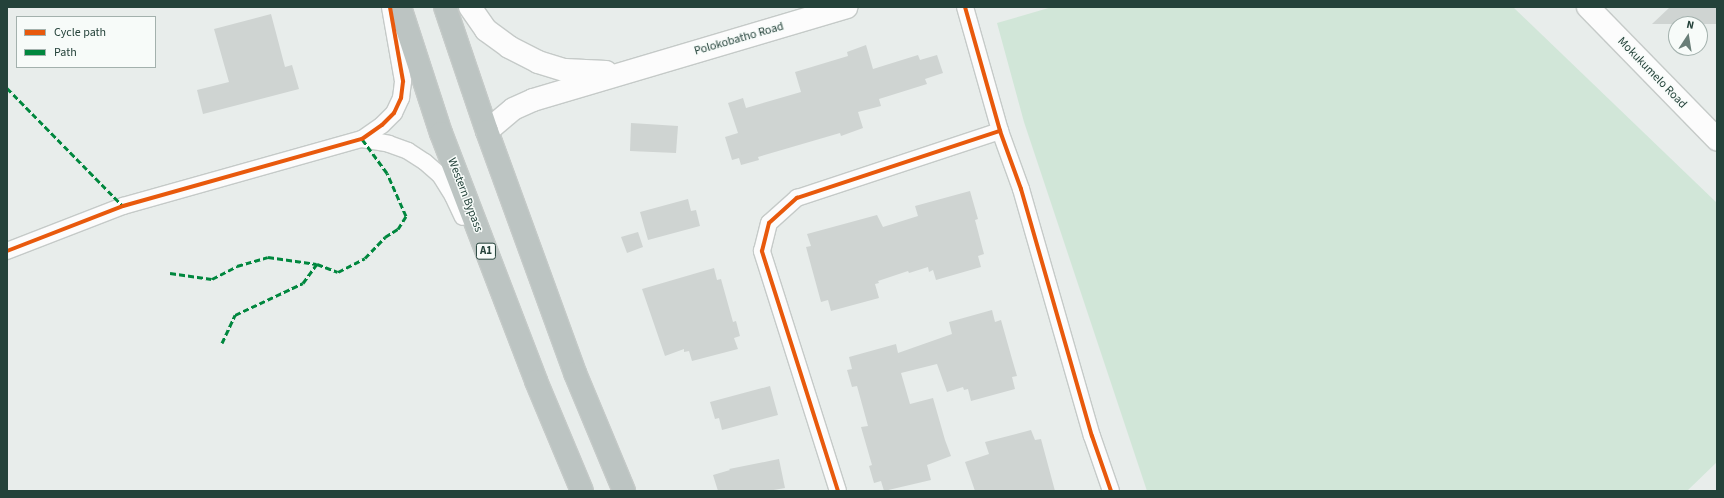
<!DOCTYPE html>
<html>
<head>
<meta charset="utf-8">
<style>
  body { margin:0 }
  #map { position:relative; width:1724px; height:498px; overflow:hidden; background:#e8edeb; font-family:"Source Sans 3",sans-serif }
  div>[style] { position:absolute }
  .green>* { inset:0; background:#d1e6d8 }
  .building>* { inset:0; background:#cfd4d2 }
  .roads { filter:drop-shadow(1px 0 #c5cac8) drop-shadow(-1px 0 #c5cac8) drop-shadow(0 1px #c5cac8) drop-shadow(0 -1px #c5cac8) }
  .street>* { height:16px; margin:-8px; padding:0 8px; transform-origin:8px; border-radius:8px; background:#fcfcfc }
  .secondary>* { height:22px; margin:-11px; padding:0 11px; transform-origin:11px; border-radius:11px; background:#fcfcfc }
  .highway>* { height:22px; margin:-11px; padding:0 11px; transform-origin:11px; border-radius:11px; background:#bcc4c2 }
  .quiet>* { height:3px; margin-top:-1.5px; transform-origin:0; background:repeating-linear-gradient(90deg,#00873e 0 6px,transparent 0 9px) }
  .cycleway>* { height:4px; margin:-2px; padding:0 2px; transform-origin:2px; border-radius:2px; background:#e8590c }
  span { translate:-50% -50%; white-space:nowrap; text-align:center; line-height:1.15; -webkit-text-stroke:3px #f7fbf9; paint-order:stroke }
  .shield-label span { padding:1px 3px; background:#f7fbf9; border:1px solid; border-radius:3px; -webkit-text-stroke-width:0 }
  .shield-label { font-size:11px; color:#24423a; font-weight:700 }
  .street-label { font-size:12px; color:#24423a }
  .frame { position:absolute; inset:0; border:8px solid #24423a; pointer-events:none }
  .legend { position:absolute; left:16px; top:16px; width:140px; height:52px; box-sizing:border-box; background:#f7fbf9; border:1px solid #a3b1ad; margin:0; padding:5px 7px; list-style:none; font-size:12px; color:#24423a }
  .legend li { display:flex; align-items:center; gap:8px; height:20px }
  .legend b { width:20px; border:1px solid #a3b1ad }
  .north { position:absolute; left:1668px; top:16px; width:40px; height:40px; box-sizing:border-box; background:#f7fbf9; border:1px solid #a3b1ad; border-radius:50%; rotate:12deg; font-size:11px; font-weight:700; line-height:16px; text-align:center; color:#24423a }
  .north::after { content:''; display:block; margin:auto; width:14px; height:18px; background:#697e78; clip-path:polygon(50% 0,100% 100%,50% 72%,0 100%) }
</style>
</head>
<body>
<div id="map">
  <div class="green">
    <div style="clip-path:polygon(1052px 7px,1513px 7px,1717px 203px,1717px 462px,1687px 491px,1147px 491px,1024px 122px,997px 23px)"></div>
  </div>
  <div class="building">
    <div style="clip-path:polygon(1670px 7px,1717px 7px,1717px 24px,1652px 24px)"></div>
    <div style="clip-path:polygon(271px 14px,285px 67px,292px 65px,299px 89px,203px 114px,197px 90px,229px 82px,214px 29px)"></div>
    <div style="clip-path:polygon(866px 45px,873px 69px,918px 55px,920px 60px,937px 55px,943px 73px,925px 79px,927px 84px,879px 99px,881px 106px,858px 112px,863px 128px,841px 136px,840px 133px,758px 157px,759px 160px,741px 165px,739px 158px,732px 160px,725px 137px,738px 133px,728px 103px,743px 98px,746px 108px,801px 92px,795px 72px,848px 56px,847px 52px)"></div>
    <div style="clip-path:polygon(631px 123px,678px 126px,676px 153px,630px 151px)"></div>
    <div style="clip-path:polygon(970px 191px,978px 219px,975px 220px,984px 254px,978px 256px,981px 267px,936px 280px,933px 270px,929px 272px,928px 267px,909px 273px,908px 271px,878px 281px,879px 283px,875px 284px,879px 298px,831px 311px,828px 300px,821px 302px,806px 247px,811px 246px,807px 234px,877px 215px,883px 227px,918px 216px,915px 206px)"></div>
    <div style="clip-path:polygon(688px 199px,691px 211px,696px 210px,700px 226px,648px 240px,640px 212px)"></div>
    <div style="clip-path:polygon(638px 232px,643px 247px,627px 253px,621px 237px)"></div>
    <div style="clip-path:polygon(714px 268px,717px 280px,721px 279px,733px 322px,736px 321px,740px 336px,734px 338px,738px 349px,692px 361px,689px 351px,684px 352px,684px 349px,665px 356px,642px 289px)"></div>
    <div style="clip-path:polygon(992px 310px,995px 322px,1001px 320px,1012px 359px,1017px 376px,1012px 377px,1015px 389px,971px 401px,968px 389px,964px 390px,963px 387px,947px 392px,937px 364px,901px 373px,910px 404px,933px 398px,945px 440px,951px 456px,927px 465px,931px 480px,884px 491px,881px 481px,874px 483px,869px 466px,872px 465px,861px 427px,868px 426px,857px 386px,852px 387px,847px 370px,852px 369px,849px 357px,896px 344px,898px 353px,952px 334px,949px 322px)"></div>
    <div style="clip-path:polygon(770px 386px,778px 415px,722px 430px,719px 418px,715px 419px,710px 402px)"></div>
    <div style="clip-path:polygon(1031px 430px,1035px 440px,1041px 439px,1055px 491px,975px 491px,965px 462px,989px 454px,985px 442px)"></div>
    <div style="clip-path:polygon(779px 459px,785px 488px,768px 491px,718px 491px,713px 475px,730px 470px,729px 469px)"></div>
  </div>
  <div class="roads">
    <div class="street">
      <div style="left:965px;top:7px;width:129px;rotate:74.2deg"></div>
      <div style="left:1000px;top:131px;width:62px;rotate:70.1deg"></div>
      <div style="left:1021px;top:189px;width:257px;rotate:74deg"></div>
      <div style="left:1092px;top:436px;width:58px;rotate:70.9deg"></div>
      <div style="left:362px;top:139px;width:27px;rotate:10deg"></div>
      <div style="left:389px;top:144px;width:20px;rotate:20deg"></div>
      <div style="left:408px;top:151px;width:20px;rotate:33deg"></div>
      <div style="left:425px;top:162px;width:20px;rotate:41deg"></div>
      <div style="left:440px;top:175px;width:25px;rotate:58deg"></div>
      <div style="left:453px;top:196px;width:23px;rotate:65deg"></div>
      <div style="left:7px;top:251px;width:124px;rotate:-21.2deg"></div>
      <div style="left:123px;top:206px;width:248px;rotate:-15.7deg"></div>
      <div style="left:362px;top:139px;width:24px;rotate:-35deg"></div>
      <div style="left:382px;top:125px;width:17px;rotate:-45deg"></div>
      <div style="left:394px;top:113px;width:17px;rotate:-65deg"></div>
      <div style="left:401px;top:98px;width:17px;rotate:-83deg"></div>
      <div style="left:403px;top:81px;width:75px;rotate:-100deg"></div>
      <div style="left:838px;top:491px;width:252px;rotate:-107.6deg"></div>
      <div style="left:762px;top:251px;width:29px;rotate:-76deg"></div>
      <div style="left:769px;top:223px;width:38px;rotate:-42deg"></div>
      <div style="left:797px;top:198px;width:214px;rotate:-18.3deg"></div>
    </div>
    <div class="secondary">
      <div style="left:470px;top:7px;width:28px;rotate:55deg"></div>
      <div style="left:486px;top:30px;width:29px;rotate:36deg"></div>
      <div style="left:509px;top:47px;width:33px;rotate:27deg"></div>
      <div style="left:538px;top:62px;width:28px;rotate:17deg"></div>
      <div style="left:565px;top:70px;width:41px;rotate:2.8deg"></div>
      <div style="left:1588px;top:7px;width:185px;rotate:45.7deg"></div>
      <div style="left:487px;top:131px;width:34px;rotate:-40deg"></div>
      <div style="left:513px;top:109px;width:22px;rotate:-24deg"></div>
      <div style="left:533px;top:100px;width:327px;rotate:-16.5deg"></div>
    </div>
    <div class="highway">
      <div style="left:400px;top:7px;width:133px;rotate:72deg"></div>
      <div style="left:441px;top:133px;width:266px;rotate:69deg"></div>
      <div style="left:536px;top:381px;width:119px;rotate:67.3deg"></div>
      <div style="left:445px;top:7px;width:131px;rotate:71.3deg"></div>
      <div style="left:487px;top:131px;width:258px;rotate:70deg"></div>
      <div style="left:575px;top:373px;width:128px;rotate:67.4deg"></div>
    </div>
  </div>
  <div class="quiet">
    <div style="left:7px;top:88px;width:165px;rotate:45.5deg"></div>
    <div style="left:170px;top:273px;width:42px;rotate:8.1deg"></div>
    <div style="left:212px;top:279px;width:28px;rotate:-27deg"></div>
    <div style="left:237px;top:266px;width:32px;rotate:-16deg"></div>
    <div style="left:268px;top:257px;width:49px;rotate:8.1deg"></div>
    <div style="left:317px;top:264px;width:22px;rotate:21deg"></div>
    <div style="left:338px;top:272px;width:30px;rotate:-27deg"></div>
    <div style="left:365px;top:258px;width:29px;rotate:-46deg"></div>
    <div style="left:385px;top:237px;width:15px;rotate:-32deg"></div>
    <div style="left:398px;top:229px;width:15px;rotate:-58deg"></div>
    <div style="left:406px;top:216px;width:47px;rotate:-113.8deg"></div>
    <div style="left:387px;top:173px;width:42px;rotate:-126.3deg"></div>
    <div style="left:222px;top:343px;width:31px;rotate:-65deg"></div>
    <div style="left:235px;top:315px;width:75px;rotate:-25.2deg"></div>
    <div style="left:303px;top:283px;width:24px;rotate:-54deg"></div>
  </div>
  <div class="cycleway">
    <div style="left:965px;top:7px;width:129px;rotate:74.2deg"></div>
    <div style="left:1000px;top:131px;width:62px;rotate:70.1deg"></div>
    <div style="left:1021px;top:189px;width:257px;rotate:74deg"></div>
    <div style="left:1092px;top:436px;width:58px;rotate:70.9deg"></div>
    <div style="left:7px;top:251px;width:124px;rotate:-21.2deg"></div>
    <div style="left:123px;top:206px;width:248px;rotate:-15.7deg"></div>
    <div style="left:362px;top:139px;width:24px;rotate:-35deg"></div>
    <div style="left:382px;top:125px;width:17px;rotate:-45deg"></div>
    <div style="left:394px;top:113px;width:17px;rotate:-65deg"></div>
    <div style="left:401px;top:98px;width:17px;rotate:-83deg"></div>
    <div style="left:403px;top:81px;width:75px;rotate:-100deg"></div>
    <div style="left:838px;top:491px;width:252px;rotate:-107.6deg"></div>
    <div style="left:762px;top:251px;width:29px;rotate:-76deg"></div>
    <div style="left:769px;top:223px;width:38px;rotate:-42deg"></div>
    <div style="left:797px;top:198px;width:214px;rotate:-18.3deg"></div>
  </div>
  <div class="shield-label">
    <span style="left:486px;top:251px">A1</span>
  </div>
  <div class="street-label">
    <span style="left:739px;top:39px;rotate:-16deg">Polokobatho Road</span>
    <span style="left:1652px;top:73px;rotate:46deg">Mokukumelo Road</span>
    <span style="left:465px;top:195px;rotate:69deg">Western Bypass</span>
  </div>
  <div class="frame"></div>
  <ul class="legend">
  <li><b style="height:5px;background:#e8590c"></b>Cycle path</li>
  <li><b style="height:5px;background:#00873e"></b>Path</li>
  </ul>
  <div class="north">N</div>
</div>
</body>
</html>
